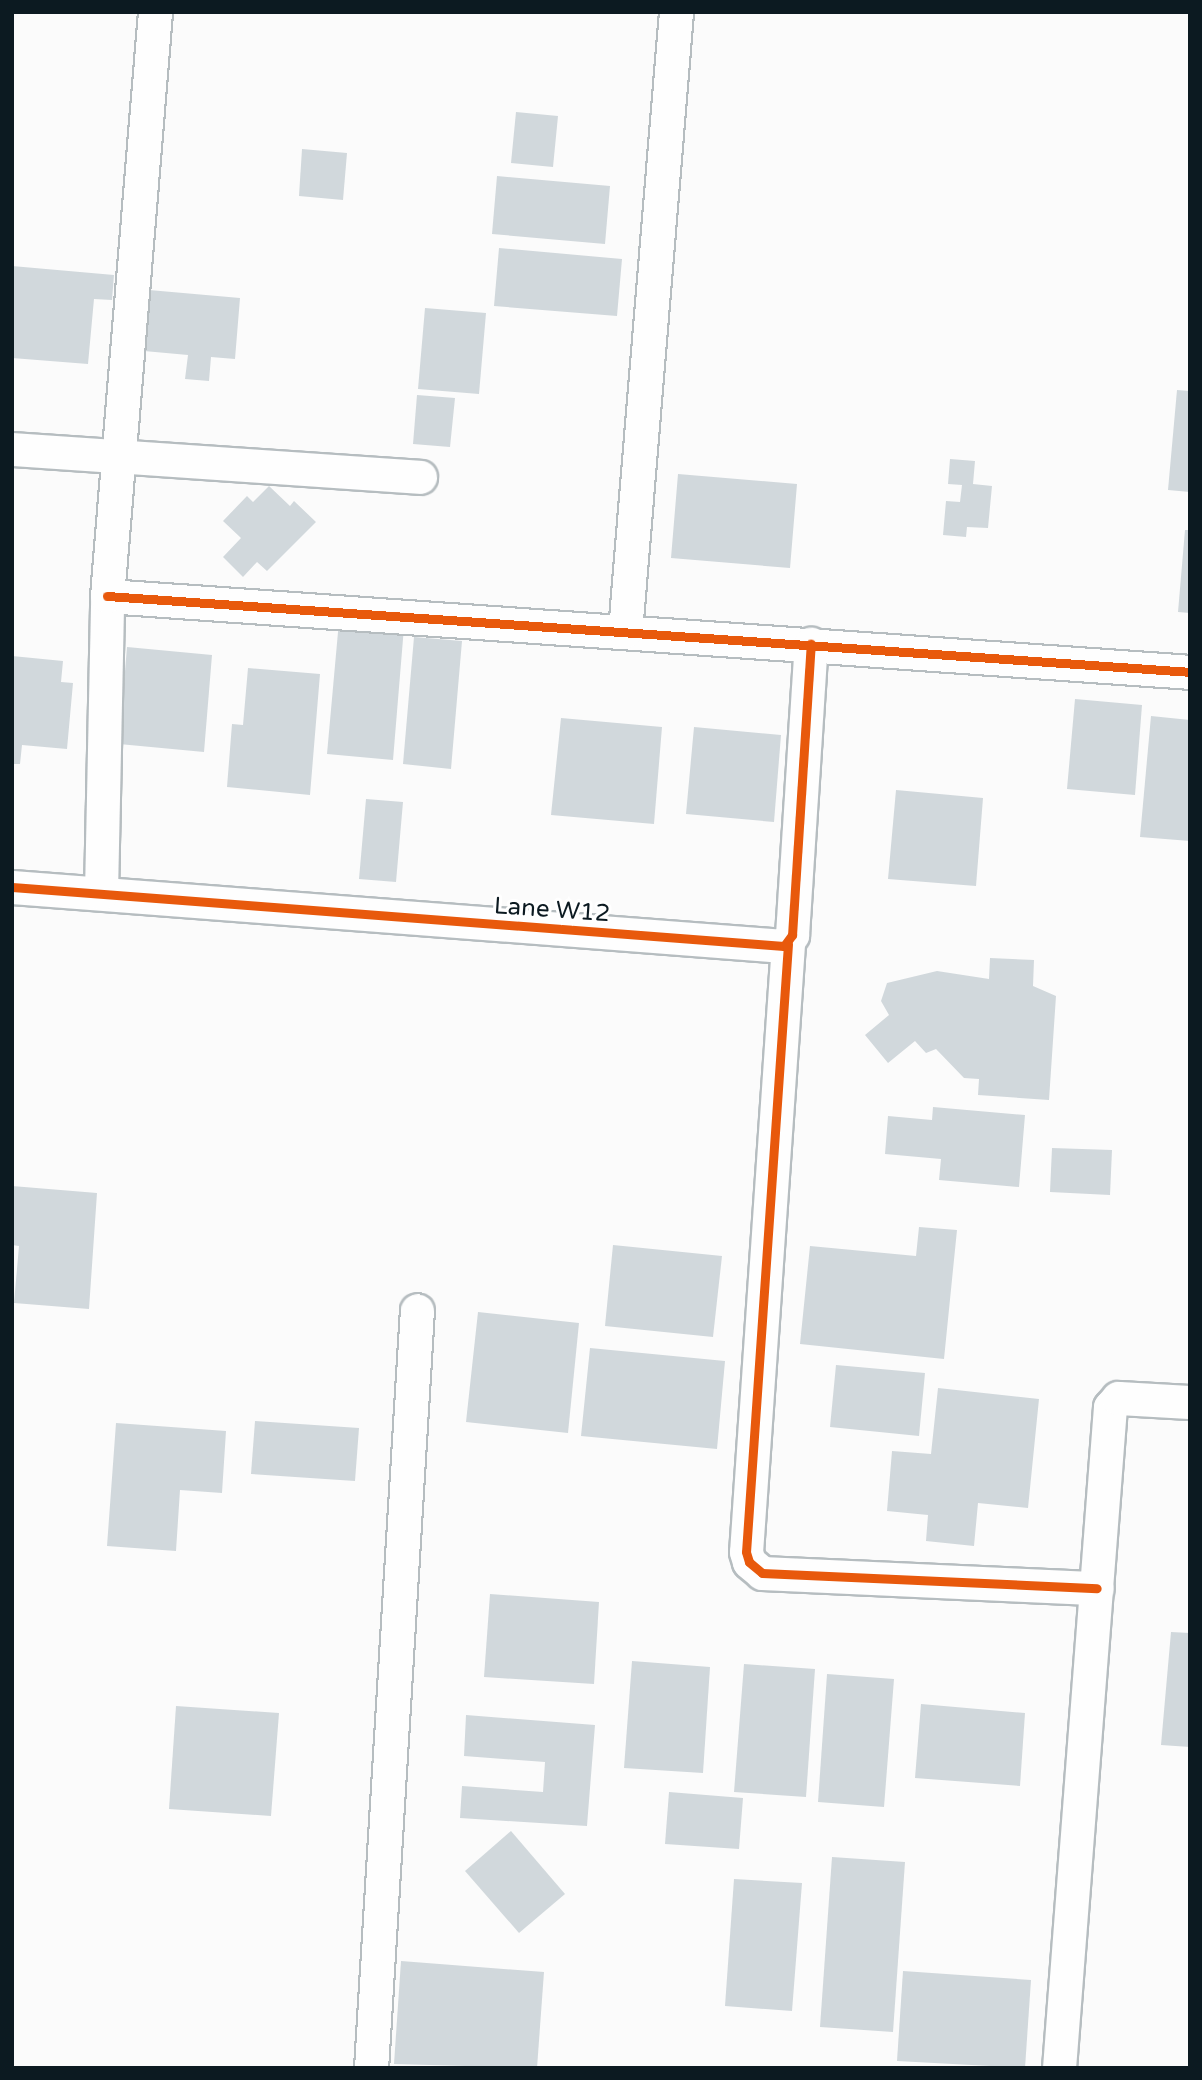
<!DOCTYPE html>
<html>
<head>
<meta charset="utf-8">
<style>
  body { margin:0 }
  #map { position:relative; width:1202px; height:2080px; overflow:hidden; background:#fbfbfb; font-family:"Varela Round",sans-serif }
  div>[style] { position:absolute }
  .building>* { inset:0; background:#d1d8dc }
  .roads { filter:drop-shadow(2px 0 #b6bdc0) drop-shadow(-2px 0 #b6bdc0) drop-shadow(0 2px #b6bdc0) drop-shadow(0 -2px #b6bdc0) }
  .minor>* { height:33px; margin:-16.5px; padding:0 16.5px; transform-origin:16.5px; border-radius:16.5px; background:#fefefe }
  .cycleway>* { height:9px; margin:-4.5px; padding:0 4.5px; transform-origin:4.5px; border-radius:4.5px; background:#e8590c }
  span { translate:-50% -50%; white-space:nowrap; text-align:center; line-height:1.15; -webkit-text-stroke:6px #fff; paint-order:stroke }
  .street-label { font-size:24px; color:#0c1a21 }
  .frame { position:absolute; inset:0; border:14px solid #0c1a21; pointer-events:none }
</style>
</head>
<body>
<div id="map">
  <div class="building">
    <div style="clip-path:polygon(516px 112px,558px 116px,553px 167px,511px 163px)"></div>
    <div style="clip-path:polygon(302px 149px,347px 153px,343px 200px,299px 196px)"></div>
    <div style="clip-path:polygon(497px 176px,610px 186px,605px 244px,492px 234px)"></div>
    <div style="clip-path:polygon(499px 248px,622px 259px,617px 316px,494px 306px)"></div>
    <div style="clip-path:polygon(12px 266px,114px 275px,112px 300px,94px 299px,88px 364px,12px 358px)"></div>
    <div style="clip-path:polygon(149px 290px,240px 298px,235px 359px,211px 357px,209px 381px,185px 379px,188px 355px,144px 351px)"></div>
    <div style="clip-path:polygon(425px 308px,486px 313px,479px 394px,418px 389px)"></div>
    <div style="clip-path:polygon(1177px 390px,1190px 391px,1190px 492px,1168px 490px)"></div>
    <div style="clip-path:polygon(417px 395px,455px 398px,450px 447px,413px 444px)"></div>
    <div style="clip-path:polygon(950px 459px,975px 461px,973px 484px,992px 486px,988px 528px,967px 527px,966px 537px,943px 535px,946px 501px,960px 502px,962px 485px,948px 484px)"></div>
    <div style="clip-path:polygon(678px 474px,797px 484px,790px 568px,671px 558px)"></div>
    <div style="clip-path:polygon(269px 486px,290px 506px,294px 501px,316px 522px,267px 571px,257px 562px,243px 577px,223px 557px,241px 538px,223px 521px,247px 496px,253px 502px)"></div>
    <div style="clip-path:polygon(1185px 530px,1190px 530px,1190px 613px,1178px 612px)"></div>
    <div style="clip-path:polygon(339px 621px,404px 627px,393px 760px,327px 754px)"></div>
    <div style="clip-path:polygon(414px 637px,462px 641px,451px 769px,403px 764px)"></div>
    <div style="clip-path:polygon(127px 647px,212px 655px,204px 752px,119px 744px)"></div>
    <div style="clip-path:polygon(12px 656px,63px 661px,61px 682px,73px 683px,67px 749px,22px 745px,20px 764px,12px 764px)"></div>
    <div style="clip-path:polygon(248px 668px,320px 674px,310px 795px,227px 787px,232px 724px,243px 725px)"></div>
    <div style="clip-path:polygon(1075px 699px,1142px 705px,1135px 795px,1067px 789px)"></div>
    <div style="clip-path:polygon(1151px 716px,1190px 720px,1190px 841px,1140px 837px)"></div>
    <div style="clip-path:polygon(561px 718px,662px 727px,654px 824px,551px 815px)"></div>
    <div style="clip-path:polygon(694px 727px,781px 735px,774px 822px,686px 814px)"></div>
    <div style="clip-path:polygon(896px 790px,983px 798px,976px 886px,888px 879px)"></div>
    <div style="clip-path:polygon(366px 799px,403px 802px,396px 882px,359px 879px)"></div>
    <div style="clip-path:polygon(990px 958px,1034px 960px,1033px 986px,1056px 996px,1049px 1100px,978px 1095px,979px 1079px,964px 1078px,936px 1049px,926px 1053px,915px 1041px,888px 1063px,865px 1035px,889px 1015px,881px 1001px,887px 983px,937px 971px,989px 979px)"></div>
    <div style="clip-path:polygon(933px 1107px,1025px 1115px,1019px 1187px,939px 1180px,941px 1159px,885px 1154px,888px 1116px,932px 1120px)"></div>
    <div style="clip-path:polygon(1052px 1148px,1112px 1150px,1110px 1195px,1050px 1192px)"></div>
    <div style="clip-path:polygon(12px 1186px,97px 1193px,89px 1309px,14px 1303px,19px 1246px,12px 1245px)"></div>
    <div style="clip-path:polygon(919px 1227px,957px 1230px,944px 1359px,800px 1344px,810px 1246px,916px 1256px)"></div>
    <div style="clip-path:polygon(613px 1245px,722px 1256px,713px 1337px,605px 1326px)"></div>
    <div style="clip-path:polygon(478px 1312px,579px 1323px,568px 1433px,466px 1422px)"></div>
    <div style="clip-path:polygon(590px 1348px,725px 1361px,717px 1449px,581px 1436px)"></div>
    <div style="clip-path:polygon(836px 1365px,925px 1373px,919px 1436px,830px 1427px)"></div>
    <div style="clip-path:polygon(938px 1388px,1039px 1399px,1028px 1508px,978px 1503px,974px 1546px,926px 1541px,928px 1515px,887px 1511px,892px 1451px,931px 1454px)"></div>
    <div style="clip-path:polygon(255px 1421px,359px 1428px,355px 1481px,251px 1474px)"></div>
    <div style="clip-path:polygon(116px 1423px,226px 1431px,222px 1493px,180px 1490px,176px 1551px,107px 1546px)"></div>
    <div style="clip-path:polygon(490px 1594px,599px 1602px,594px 1684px,484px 1677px)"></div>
    <div style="clip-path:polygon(1171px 1632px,1190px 1633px,1190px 1747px,1161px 1745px)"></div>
    <div style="clip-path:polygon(632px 1661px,710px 1667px,703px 1773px,624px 1768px)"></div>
    <div style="clip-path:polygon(744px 1664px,815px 1669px,806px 1797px,734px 1792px)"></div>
    <div style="clip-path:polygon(827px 1674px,894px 1679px,884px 1807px,818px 1802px)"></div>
    <div style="clip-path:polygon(921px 1704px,1025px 1713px,1020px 1786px,915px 1778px)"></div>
    <div style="clip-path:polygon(176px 1706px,279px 1713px,271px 1816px,169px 1809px)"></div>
    <div style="clip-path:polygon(466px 1715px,595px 1725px,587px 1826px,460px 1818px,462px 1786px,543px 1792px,545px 1762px,464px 1756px)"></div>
    <div style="clip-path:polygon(669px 1792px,743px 1798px,739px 1849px,665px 1844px)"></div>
    <div style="clip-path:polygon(511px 1831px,565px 1894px,519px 1933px,465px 1871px)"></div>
    <div style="clip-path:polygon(832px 1857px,905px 1862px,893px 2032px,820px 2027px)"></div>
    <div style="clip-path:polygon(734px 1879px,802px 1883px,792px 2011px,725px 2006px)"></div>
    <div style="clip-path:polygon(401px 1961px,544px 1972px,537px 2068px,394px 2064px)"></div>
    <div style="clip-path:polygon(903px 1971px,1031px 1980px,1025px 2068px,897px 2061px)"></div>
  </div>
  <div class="roads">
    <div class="minor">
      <div style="left:12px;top:449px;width:409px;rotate:3.9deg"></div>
      <div style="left:107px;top:596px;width:1086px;rotate:4.01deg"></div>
      <div style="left:625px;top:631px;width:621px;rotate:-85.29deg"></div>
      <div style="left:12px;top:887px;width:774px;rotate:4.37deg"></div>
      <div style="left:784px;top:946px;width:14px;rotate:-54deg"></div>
      <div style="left:792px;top:935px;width:292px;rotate:-86.3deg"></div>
      <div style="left:101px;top:893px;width:297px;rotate:-88.8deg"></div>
      <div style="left:107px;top:596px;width:586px;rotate:-85.3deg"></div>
      <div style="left:788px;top:944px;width:609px;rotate:93.95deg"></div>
      <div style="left:746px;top:1552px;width:10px;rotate:73deg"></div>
      <div style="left:749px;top:1562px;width:17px;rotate:40deg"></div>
      <div style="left:762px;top:1573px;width:335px;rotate:2.6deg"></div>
      <div style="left:371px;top:2068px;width:759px;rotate:-86.53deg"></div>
      <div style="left:1059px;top:2068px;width:663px;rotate:-85.59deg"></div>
      <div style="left:1110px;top:1407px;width:12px;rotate:-48deg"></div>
      <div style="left:1118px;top:1398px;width:72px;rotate:3.2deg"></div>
    </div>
  </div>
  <div class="cycleway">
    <div style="left:107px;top:596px;width:1086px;rotate:4.01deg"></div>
    <div style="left:12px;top:887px;width:774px;rotate:4.37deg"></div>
    <div style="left:784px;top:946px;width:14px;rotate:-54deg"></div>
    <div style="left:792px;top:935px;width:292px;rotate:-86.3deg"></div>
    <div style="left:788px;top:944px;width:609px;rotate:93.95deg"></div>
    <div style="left:746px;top:1552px;width:10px;rotate:73deg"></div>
    <div style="left:749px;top:1562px;width:17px;rotate:40deg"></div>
    <div style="left:762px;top:1573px;width:335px;rotate:2.6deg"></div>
  </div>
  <div class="street-label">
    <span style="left:552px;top:910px;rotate:4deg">Lane W12</span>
  </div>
  <div class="frame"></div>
</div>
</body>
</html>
